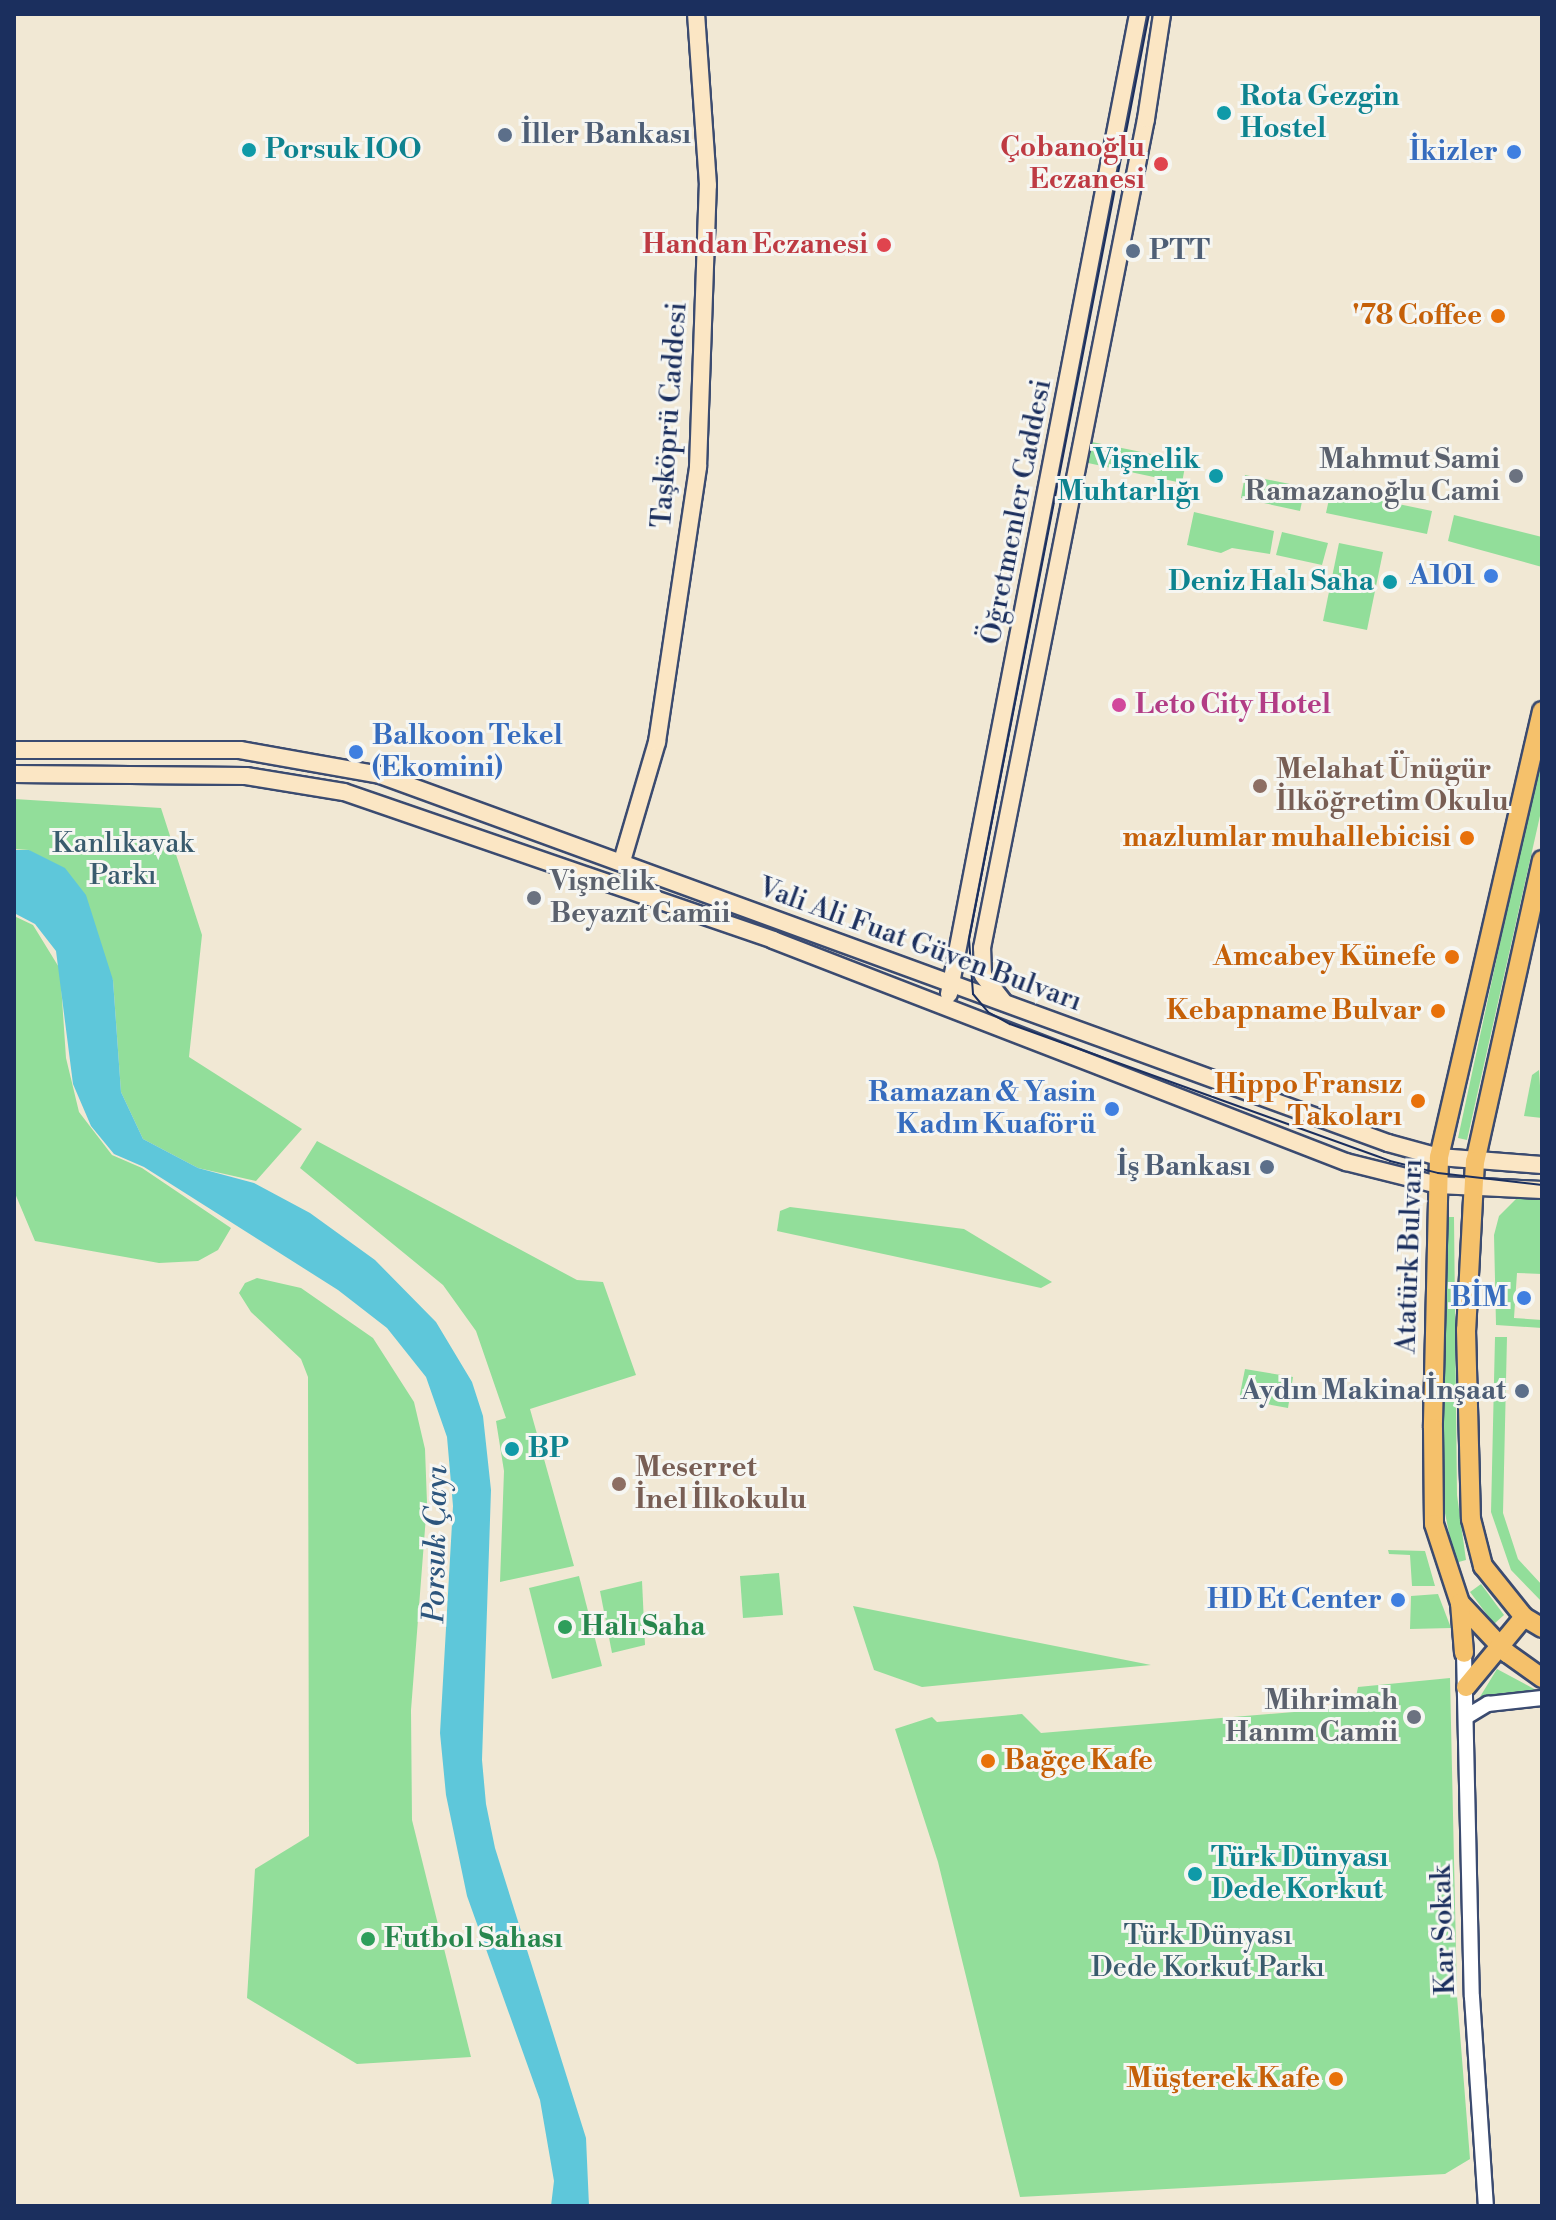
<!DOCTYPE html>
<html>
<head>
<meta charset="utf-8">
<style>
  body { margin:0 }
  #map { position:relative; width:1556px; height:2220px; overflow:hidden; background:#f1e8d4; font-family:"Libre Bodoni",serif }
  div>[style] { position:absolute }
  .green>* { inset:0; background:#92de9a }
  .water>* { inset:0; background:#5ec7da }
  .roads { filter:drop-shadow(2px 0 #3b4b70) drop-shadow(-2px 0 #3b4b70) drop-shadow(0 2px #3b4b70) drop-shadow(0 -2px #3b4b70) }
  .tertiary>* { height:14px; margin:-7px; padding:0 7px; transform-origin:7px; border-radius:7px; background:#fff }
  .secondary>* { height:16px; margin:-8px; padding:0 8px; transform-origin:8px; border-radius:8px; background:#fbe6c4 }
  .primary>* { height:18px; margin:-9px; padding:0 9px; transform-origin:9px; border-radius:9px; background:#f5c16b }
  .tram>* { height:2px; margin:-1px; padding:0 1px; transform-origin:1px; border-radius:1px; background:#1b2f5e }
  .dots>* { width:22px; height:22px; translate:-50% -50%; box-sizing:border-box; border:4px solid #f6f6f2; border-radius:50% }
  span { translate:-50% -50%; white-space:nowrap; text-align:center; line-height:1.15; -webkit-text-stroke:6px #f6f6f2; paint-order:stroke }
  .culture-label { font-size:28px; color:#0d838f; font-weight:700 }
  .left { translate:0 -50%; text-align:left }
  .right { translate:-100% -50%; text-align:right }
  .service-label { font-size:28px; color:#4e5e75; font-weight:700 }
  .health-label { font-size:28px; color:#be3a42; font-weight:700 }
  .shop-label { font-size:28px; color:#366cbe; font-weight:700 }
  .food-label { font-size:28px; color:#c56008; font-weight:700 }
  .street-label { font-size:28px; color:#1b2f5e }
  .worship-label { font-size:28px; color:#5b616d; font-weight:700 }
  .hotel-label { font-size:28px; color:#b23c85; font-weight:700 }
  .education-label { font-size:28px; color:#785e54; font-weight:700 }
  .park-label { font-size:28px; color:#395b6d }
  .leisure-label { font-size:28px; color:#27864d; font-weight:700 }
  .water-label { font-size:30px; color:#2c557d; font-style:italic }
  .frame { position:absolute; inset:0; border:16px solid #1b2f5e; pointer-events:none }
</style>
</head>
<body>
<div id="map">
  <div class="green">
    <div style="clip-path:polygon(1092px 442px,1186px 461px,1182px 483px,1088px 463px)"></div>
    <div style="clip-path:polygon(1245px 475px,1305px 487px,1300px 511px,1241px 498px)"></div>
    <div style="clip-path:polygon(1331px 490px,1432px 511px,1427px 534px,1326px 513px)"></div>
    <div style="clip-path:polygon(1194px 512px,1274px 531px,1270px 554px,1232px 548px,1221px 553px,1187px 545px)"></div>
    <div style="clip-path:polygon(1454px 515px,1542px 537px,1542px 567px,1448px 541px)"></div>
    <div style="clip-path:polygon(1282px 532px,1328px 543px,1322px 565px,1276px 555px)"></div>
    <div style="clip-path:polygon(1339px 543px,1383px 552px,1367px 630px,1323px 621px)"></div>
    <div style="clip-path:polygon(1542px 748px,1542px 807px,1467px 1140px,1458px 1138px)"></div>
    <div style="clip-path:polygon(14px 799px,161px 808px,202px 935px,189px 1057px,302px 1129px,256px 1181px,198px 1168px,143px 1139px,121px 1092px,113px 980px,29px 850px,14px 849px)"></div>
    <div style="clip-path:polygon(14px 916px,33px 925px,60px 969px,66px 1058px,79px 1112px,112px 1155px,142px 1168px,231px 1228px,218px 1250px,198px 1261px,159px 1263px,35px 1241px,14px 1191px)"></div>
    <div style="clip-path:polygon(1539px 1070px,1542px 1118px,1524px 1116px,1532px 1075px)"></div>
    <div style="clip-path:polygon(317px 1141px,577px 1280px,603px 1282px,636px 1375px,530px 1409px,574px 1566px,500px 1582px,504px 1471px,496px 1421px,506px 1418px,476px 1331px,443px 1285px,300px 1168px)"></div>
    <div style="clip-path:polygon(1519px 1196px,1542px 1197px,1542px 1274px,1517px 1273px,1514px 1318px,1542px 1320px,1542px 1328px,1496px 1325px,1494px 1235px,1499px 1216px)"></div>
    <div style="clip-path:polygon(790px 1207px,964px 1229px,1052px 1282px,1041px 1288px,777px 1231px,780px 1211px)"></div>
    <div style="clip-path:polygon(1448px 1217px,1454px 1217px,1457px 1495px,1466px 1560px,1455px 1563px,1442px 1498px)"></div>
    <div style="clip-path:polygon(257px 1278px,301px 1288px,373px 1338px,414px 1402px,425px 1449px,427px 1503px,411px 1710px,412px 1820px,471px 2057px,357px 2064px,247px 1998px,255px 1869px,309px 1836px,308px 1377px,301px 1359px,251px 1312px,239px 1293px,245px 1283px)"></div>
    <div style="clip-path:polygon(1495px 1337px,1507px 1337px,1503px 1513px,1518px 1559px,1542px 1585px,1542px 1602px,1511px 1570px,1491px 1512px)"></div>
    <div style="clip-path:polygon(1245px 1369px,1293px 1377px,1288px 1408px,1239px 1399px)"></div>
    <div style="clip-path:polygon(1388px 1550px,1425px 1551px,1435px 1586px,1412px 1586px,1410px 1555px,1389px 1554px)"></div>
    <div style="clip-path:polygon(779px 1573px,783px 1615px,743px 1618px,740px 1576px)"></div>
    <div style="clip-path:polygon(579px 1576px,602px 1666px,552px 1679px,529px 1588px)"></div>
    <div style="clip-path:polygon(642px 1581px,645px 1645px,612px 1653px,600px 1591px)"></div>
    <div style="clip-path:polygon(1481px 1584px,1504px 1615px,1494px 1624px,1470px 1592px)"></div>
    <div style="clip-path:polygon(1438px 1594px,1451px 1628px,1410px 1629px,1411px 1596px)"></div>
    <div style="clip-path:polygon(853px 1606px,1151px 1665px,922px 1687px,874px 1670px)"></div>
    <div style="clip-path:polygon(1497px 1669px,1538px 1691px,1502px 1693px,1475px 1705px)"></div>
    <div style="clip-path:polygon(1450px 1678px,1457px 1996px,1470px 2159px,1445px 2174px,1020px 2197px,938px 1862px,895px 1729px,932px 1717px,937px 1722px,1022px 1714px,1041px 1733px,1354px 1707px,1358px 1687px)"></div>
  </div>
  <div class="water">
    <div style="clip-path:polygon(14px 850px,29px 850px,65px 868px,86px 895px,113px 980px,121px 1092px,143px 1139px,198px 1168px,254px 1183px,310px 1213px,375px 1260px,436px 1322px,472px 1382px,483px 1416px,491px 1490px,482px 1760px,486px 1804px,495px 1848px,586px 2138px,589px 2206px,551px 2206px,554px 2181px,540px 2100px,467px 1896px,446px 1795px,440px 1733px,453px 1506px,447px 1437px,426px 1377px,387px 1328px,338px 1290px,144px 1167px,114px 1154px,91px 1126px,73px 1084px,56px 951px,35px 924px,14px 913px)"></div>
  </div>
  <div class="roads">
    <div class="tertiary">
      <div style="left:1464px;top:1653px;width:344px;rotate:88.7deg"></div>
      <div style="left:1472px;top:1997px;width:209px;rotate:86.2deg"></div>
      <div style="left:1466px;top:1717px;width:26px;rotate:-31deg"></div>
      <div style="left:1488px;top:1704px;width:54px;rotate:-6.3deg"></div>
    </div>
    <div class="secondary">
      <div style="left:14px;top:750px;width:226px"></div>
      <div style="left:240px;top:750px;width:142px;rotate:10.1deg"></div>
      <div style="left:380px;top:775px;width:1073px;rotate:20.06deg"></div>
      <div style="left:1388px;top:1143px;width:53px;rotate:15.4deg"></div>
      <div style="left:1439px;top:1157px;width:103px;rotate:4.4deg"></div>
      <div style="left:14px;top:774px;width:232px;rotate:0.5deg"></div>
      <div style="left:246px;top:776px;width:99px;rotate:9.3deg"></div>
      <div style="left:344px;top:792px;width:454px;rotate:19deg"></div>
      <div style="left:773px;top:940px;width:615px;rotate:21.18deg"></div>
      <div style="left:1346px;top:1162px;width:95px;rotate:14deg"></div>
      <div style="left:1438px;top:1185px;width:104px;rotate:2.8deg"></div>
      <div style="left:622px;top:861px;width:124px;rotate:-73.6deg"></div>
      <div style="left:657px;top:742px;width:278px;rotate:-81.5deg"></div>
      <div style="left:698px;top:467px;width:282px;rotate:-88deg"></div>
      <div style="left:708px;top:185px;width:171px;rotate:-94deg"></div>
      <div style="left:949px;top:994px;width:998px;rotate:-79.08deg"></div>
      <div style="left:1003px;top:1001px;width:33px;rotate:-128deg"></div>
      <div style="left:983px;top:975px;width:27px;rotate:-92deg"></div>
      <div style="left:982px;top:948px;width:845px;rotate:-78.81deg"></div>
      <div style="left:1146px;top:119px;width:106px;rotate:-81.3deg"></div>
    </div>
    <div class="primary">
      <div style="left:1542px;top:711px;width:458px;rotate:103deg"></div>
      <div style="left:1439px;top:1157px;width:271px;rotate:91.3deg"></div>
      <div style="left:1433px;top:1428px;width:96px;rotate:89.4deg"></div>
      <div style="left:1434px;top:1524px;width:83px;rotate:71.8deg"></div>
      <div style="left:1460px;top:1603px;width:69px;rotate:46.8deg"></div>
      <div style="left:1507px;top:1653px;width:43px;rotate:35.5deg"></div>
      <div style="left:1542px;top:860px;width:308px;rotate:102.5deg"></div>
      <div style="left:1475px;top:1161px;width:169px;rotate:93deg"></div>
      <div style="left:1466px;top:1330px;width:189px;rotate:88.5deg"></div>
      <div style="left:1471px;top:1519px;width:49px;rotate:75.7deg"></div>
      <div style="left:1483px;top:1566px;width:65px;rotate:51.2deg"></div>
      <div style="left:1524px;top:1617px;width:21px;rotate:31deg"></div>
      <div style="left:1460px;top:1603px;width:50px;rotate:85.4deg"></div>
      <div style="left:1466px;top:1687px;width:91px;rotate:-50.4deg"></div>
    </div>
  </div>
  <div class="tram">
    <div style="left:1149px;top:14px;width:942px;rotate:101.01deg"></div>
    <div style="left:969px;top:939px;width:55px;rotate:85.8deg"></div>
    <div style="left:973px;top:994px;width:23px;rotate:50deg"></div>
    <div style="left:988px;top:1012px;width:25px;rotate:29deg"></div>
    <div style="left:1010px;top:1024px;width:404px;rotate:19.8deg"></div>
    <div style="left:1390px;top:1161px;width:49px;rotate:14deg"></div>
    <div style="left:1438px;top:1173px;width:105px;rotate:6.6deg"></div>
  </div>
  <div class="dots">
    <div style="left:1224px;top:113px;background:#0f9aa8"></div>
    <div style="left:505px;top:135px;background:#5c6f8a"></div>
    <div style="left:249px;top:150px;background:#0f9aa8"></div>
    <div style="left:1514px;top:152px;background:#3f7fe0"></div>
    <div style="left:1161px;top:164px;background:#e0444e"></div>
    <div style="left:884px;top:245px;background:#e0444e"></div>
    <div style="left:1133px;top:251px;background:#5c6f8a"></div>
    <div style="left:1498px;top:316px;background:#e8710a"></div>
    <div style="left:1216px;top:476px;background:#0f9aa8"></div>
    <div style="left:1516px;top:476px;background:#6b7280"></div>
    <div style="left:1491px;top:576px;background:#3f7fe0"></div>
    <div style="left:1390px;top:582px;background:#0f9aa8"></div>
    <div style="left:1119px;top:705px;background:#d1479c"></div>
    <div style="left:356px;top:752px;background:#3f7fe0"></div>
    <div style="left:1260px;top:786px;background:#8d6e63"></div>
    <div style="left:1467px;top:838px;background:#e8710a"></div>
    <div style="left:534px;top:898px;background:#6b7280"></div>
    <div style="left:1452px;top:957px;background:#e8710a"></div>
    <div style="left:1438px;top:1011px;background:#e8710a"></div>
    <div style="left:1418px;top:1101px;background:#e8710a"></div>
    <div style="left:1112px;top:1109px;background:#3f7fe0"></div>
    <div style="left:1267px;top:1167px;background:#5c6f8a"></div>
    <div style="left:1524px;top:1298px;background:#3f7fe0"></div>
    <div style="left:1522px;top:1391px;background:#5c6f8a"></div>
    <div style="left:512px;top:1449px;background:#0f9aa8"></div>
    <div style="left:619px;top:1484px;background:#8d6e63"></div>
    <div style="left:1398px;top:1600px;background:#3f7fe0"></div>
    <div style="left:565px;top:1627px;background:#2e9e5b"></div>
    <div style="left:1414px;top:1717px;background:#6b7280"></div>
    <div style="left:988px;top:1761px;background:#e8710a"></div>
    <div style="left:1195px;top:1874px;background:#0f9aa8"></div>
    <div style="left:368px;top:1939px;background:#2e9e5b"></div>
    <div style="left:1336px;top:2079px;background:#e8710a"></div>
  </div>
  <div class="culture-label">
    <span class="left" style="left:1240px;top:113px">Rota Gezgin<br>Hostel</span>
    <span class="left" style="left:265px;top:150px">Porsuk IOO</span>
    <span class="right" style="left:1200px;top:476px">Vişnelik<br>Muhtarlığı</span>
    <span class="right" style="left:1374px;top:582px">Deniz Halı Saha</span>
    <span class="left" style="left:528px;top:1449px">BP</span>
    <span class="left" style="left:1211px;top:1874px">Türk Dünyası<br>Dede Korkut</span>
  </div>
  <div class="service-label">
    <span class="left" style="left:521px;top:135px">İller Bankası</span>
    <span class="left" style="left:1149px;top:251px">PTT</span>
    <span class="right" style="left:1251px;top:1167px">İş Bankası</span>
    <span class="right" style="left:1506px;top:1391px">Aydın Makina İnşaat</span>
  </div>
  <div class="health-label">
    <span class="right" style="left:1145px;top:164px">Çobanoğlu<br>Eczanesi</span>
    <span class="right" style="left:868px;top:245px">Handan Eczanesi</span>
  </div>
  <div class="shop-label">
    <span class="right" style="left:1498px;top:152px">İkizler</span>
    <span class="right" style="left:1475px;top:576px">A101</span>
    <span class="left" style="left:372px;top:752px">Balkoon Tekel<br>(Ekomini)</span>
    <span class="right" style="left:1096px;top:1109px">Ramazan &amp; Yasin<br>Kadın Kuaförü</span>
    <span class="right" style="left:1508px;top:1298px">BİM</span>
    <span class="right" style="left:1382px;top:1600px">HD Et Center</span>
  </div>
  <div class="food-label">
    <span class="right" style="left:1482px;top:316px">'78 Coffee</span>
    <span class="right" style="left:1451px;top:838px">mazlumlar muhallebicisi</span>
    <span class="right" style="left:1436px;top:957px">Amcabey Künefe</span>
    <span class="right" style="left:1422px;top:1011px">Kebapname Bulvar</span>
    <span class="right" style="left:1402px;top:1101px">Hippo Fransız<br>Takoları</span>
    <span class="left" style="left:1004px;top:1761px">Bağçe Kafe</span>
    <span class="right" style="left:1320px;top:2079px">Müşterek Kafe</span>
  </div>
  <div class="street-label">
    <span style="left:670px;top:415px;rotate:-86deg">Taşköprü Caddesi</span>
    <span style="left:1017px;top:512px;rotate:-79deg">Öğretmenler Caddesi</span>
    <span style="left:920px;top:945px;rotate:20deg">Vali Ali Fuat Güven Bulvarı</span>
    <span style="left:1410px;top:1256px;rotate:-88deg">Atatürk Bulvarı</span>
    <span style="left:1444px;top:1930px;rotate:-92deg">Kar Sokak</span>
  </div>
  <div class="worship-label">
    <span class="right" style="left:1500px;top:476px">Mahmut Sami<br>Ramazanoğlu Cami</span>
    <span class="left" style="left:550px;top:898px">Vişnelik<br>Beyazıt Camii</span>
    <span class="right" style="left:1398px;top:1717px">Mihrimah<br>Hanım Camii</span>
  </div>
  <div class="hotel-label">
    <span class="left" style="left:1135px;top:705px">Leto City Hotel</span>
  </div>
  <div class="education-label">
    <span class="left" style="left:1276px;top:786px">Melahat Ünügür<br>İlköğretim Okulu</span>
    <span class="left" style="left:635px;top:1484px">Meserret<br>İnel İlkokulu</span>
  </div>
  <div class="park-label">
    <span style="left:123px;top:860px">Kanlıkavak<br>Parkı</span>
    <span style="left:1208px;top:1952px">Türk Dünyası<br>Dede Korkut Parkı</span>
  </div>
  <div class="leisure-label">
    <span class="left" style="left:581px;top:1627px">Halı Saha</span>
    <span class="left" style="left:384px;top:1939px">Futbol Sahası</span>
  </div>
  <div class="water-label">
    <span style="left:436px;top:1544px;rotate:-89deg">Porsuk Çayı</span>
  </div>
  <div class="frame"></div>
</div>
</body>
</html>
